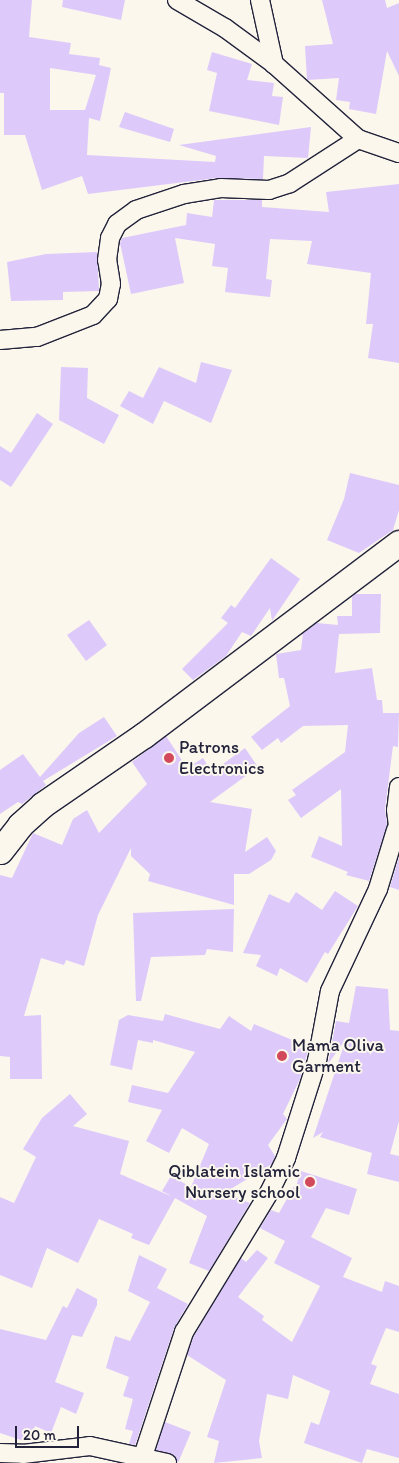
<!DOCTYPE html>
<html>
<head>
<meta charset="utf-8">
<style>
  body { margin:0 }
  #map { position:relative; width:399px; height:1463px; overflow:hidden; background:#fbf7ec; font-family:Itim,sans-serif }
  div>[style] { position:absolute }
  .building>* { inset:0; background:#ddcafb }
  .roads { filter:drop-shadow(1px 0 #22223b) drop-shadow(-1px 0 #22223b) drop-shadow(0 1px #22223b) drop-shadow(0 -1px #22223b) }
  .minor>* { height:18px; margin:-9px; padding:0 9px; transform-origin:9px; border-radius:9px; background:#fbf7ec }
  .secondary>* { height:25px; margin:-12.5px; padding:0 12.5px; transform-origin:12.5px; border-radius:12.5px; background:#fbf7ec }
  .dots>* { width:14px; height:14px; translate:-50% -50%; box-sizing:border-box; border:2px solid #fbf7ec; border-radius:50% }
  span { translate:-50% -50%; white-space:nowrap; text-align:center; line-height:1.15; -webkit-text-stroke:4px #fbf7ec; paint-order:stroke }
  .poi-label { font-size:18px; color:#22223b }
  .left { translate:0 -50%; text-align:left }
  .right { translate:-100% -50%; text-align:right }
  .scale { position:absolute; left:15px; top:1426px; width:64px; height:22px; box-sizing:border-box; border:2px solid #22223b; border-top:0; padding-left:6px; font-size:15px; line-height:18px; white-space:nowrap; color:#22223b; -webkit-text-stroke:4px #fbf7ec; paint-order:stroke }
</style>
</head>
<body>
<div id="map">
  <div class="building">
    <div style="clip-path:polygon(evenodd,0 0,32px 0,29px 37px,71px 43px,69px 54px,100px 58px,99px 65px,111px 68px,100px 121px,89px 118px,87px 155px,215px 162px,216px 156px,179px 145px,311px 127px,308px 158px,264px 156px,263px 179px,217px 178px,88px 194px,82px 176px,42px 190px,25px 135px,4px 135px,4px 93px,0 93px,0 0,50px 68px,96px 75px,85px 110px,50px 110px,50px 68px)"></div>
    <div style="clip-path:polygon(63px 0,125px 0,121px 20px,62px 7px)"></div>
    <div style="clip-path:polygon(322px 0,385px 0,387px 8px,399px 3px,399px 76px,387px 51px,376px 114px,349px 109px,350px 102px,336px 100px,339px 78px,307px 80px,305px 46px,333px 44px)"></div>
    <div style="clip-path:polygon(212px 52px,252px 64px,247px 80px,274px 83px,272px 96px,283px 97px,279px 125px,209px 111px,217px 73px,207px 70px)"></div>
    <div style="clip-path:polygon(125px 112px,174px 129px,170px 142px,119px 127px)"></div>
    <div style="clip-path:polygon(399px 184px,399px 363px,368px 358px,373px 324px,366px 324px,371px 273px,307px 264px,312px 241px,270px 239px,266px 279px,272px 280px,270px 297px,225px 292px,228px 268px,212px 266px,215px 244px,175px 238px,184px 283px,131px 294px,120px 243px,122px 238px,186px 225px,187px 213px,212px 217px,214px 200px,262px 200px,262px 207px,329px 212px,326px 192px)"></div>
    <div style="clip-path:polygon(97px 252px,99px 291px,63px 292px,63px 300px,11px 301px,7px 262px,46px 254px)"></div>
    <div style="clip-path:polygon(201px 362px,232px 370px,211px 423px,164px 401px,153px 424px,120px 406px,129px 391px,143px 398px,159px 367px,196px 383px)"></div>
    <div style="clip-path:polygon(61px 367px,88px 368px,87px 398px,119px 415px,104px 444px,59px 420px)"></div>
    <div style="clip-path:polygon(37px 413px,53px 424px,11px 487px,0 480px,0 446px,11px 453px)"></div>
    <div style="clip-path:polygon(350px 473px,399px 485px,399px 510px,393px 530px,359px 553px,327px 540px,344px 499px)"></div>
    <div style="clip-path:polygon(271px 558px,300px 579px,272px 621px,270px 608px,251px 636px,242px 632px,226px 656px,193px 680px,182px 669px,228px 623px,221px 618px,231px 605px,235px 608px)"></div>
    <div style="clip-path:polygon(355px 594px,381px 594px,380px 633px,339px 634px,335px 673px,372px 668px,377px 700px,382px 700px,383px 713px,399px 713px,398px 747px,393px 746px,385px 809px,387px 825px,369px 881px,346px 875px,348px 872px,311px 857px,319px 836px,342px 846px,341px 789px,301px 818px,288px 800px,296px 795px,292px 790px,345px 752px,348px 725px,303px 726px,281px 743px,278px 738px,262px 750px,251px 737px,290px 706px,284px 678px,279px 678px,276px 654px,301px 650px,303px 633px,317px 623px,338px 625px,337px 616px,352px 616px,352px 597px)"></div>
    <div style="clip-path:polygon(89px 620px,107px 645px,86px 661px,67px 635px)"></div>
    <div style="clip-path:polygon(104px 717px,117px 736px,43px 781px,46px 785px,22px 804px,18px 802px,0 814px,0 770px,23px 754px,40px 777px,79px 733px)"></div>
    <div style="clip-path:polygon(166px 736px,187px 768px,203px 758px,212px 772px,245px 748px,258px 767px,210px 802px,252px 809px,245px 852px,267px 837px,276px 851px,271px 860px,249px 874px,234px 874px,234px 905px,148px 881px,150px 874px,131px 856px,131px 848px,98px 915px,84px 966px,66px 960px,64px 965px,41px 958px,24px 1016px,41px 1015px,42px 1079px,10px 1079px,10px 1057px,0 1056px,0 875px,12px 878px,33px 833px,62px 845px,73px 819px,87px 810px,99px 833px,147px 784px,132px 762px)"></div>
    <div style="clip-path:polygon(399px 857px,399px 890px,390px 887px)"></div>
    <div style="clip-path:polygon(335px 891px,358px 906px,328px 954px,325px 952px,307px 983px,280px 968px,277px 976px,256px 966px,261px 955px,243px 953px,269px 894px,289px 903px,296px 892px,322px 910px)"></div>
    <div style="clip-path:polygon(234px 909px,233px 952px,207px 949px,205px 955px,151px 957px,141px 1001px,136px 1001px,133px 913px)"></div>
    <div style="clip-path:polygon(356px 986px,388px 989px,390px 1030px,399px 1031px,399px 1121px,390px 1154px,399px 1156px,399px 1182px,367px 1174px,372px 1153px,320px 1137px,323px 1132px,313px 1138px,346px 1039px,328px 1064px,336px 1021px,349px 1023px)"></div>
    <div style="clip-path:polygon(165px 1014px,220px 1029px,229px 1016px,251px 1031px,254px 1024px,309px 1047px,300px 1079px,283px 1114px,287px 1119px,268px 1145px,275px 1156px,272px 1164px,224px 1193px,250px 1203px,209px 1271px,189px 1263px,207px 1216px,175px 1198px,149px 1245px,131px 1238px,133px 1234px,99px 1219px,78px 1263px,47px 1248px,32px 1288px,0 1275px,0 1197px,14px 1203px,36px 1157px,23px 1149px,42px 1118px,70px 1094px,87px 1114px,73px 1126px,129px 1141px,120px 1174px,173px 1197px,162px 1191px,171px 1176px,191px 1187px,209px 1144px,182px 1128px,169px 1153px,146px 1141px,162px 1110px,128px 1102px,132px 1085px,168px 1093px,195px 1052px,153px 1040px,153px 1043px,138px 1040px,132px 1070px,110px 1065px,119px 1020px,128px 1015px,163px 1021px)"></div>
    <div style="clip-path:polygon(301px 1171px,357px 1189px,349px 1215px,326px 1208px,311px 1237px,352px 1258px,343px 1277px,382px 1292px,385px 1281px,399px 1286px,399px 1332px,386px 1328px,371px 1364px,377px 1366px,370px 1384px,399px 1394px,399px 1458px,367px 1449px,362px 1463px,304px 1443px,311px 1422px,319px 1425px,330px 1391px,293px 1375px,288px 1399px,267px 1394px,259px 1441px,262px 1458px,214px 1463px,219px 1441px,207px 1437px,226px 1380px,187px 1355px,194px 1336px,241px 1258px,246px 1262px,257px 1250px,268px 1258px,238px 1297px,264px 1316px,262px 1320px,292px 1342px,320px 1286px,274px 1263px,285px 1241px,260px 1228px,271px 1210px,279px 1213px,294px 1186px,295px 1189px)"></div>
    <div style="clip-path:polygon(139px 1255px,167px 1269px,151px 1299px,157px 1288px,188px 1304px,174px 1328px,135px 1445px,129px 1444px,133px 1431px,125px 1429px,133px 1399px,123px 1396px,129px 1377px,106px 1368px,115px 1336px,130px 1341px,150px 1302px,128px 1291px)"></div>
    <div style="clip-path:polygon(77px 1288px,97px 1299px,97px 1305px,82px 1337px,72px 1335px,55px 1382px,84px 1393px,76px 1414px,61px 1407px,51px 1433px,35px 1426px,30px 1443px,0 1433px,0 1329px,46px 1340px,63px 1306px,67px 1308px)"></div>
    <div style="clip-path:polygon(165px 1422px,191px 1432px,178px 1463px,174px 1455px,156px 1450px)"></div>
  </div>
  <div class="roads">
    <div class="minor">
      <div style="left:177px;top:0;width:56px;rotate:30.3deg"></div>
      <div style="left:225px;top:28px;width:61px;rotate:36.3deg"></div>
      <div style="left:274px;top:64px;width:113px;rotate:41.8deg"></div>
      <div style="left:358px;top:139px;width:43px;rotate:18.9deg"></div>
      <div style="left:260px;top:0;width:66px;rotate:77.7deg"></div>
      <div style="left:0;top:340px;width:37px;rotate:-5deg"></div>
      <div style="left:37px;top:337px;width:60px;rotate:-21.4deg"></div>
      <div style="left:93px;top:315px;width:22px;rotate:-47deg"></div>
      <div style="left:108px;top:299px;width:15px;rotate:-79deg"></div>
      <div style="left:111px;top:284px;width:24px;rotate:-99deg"></div>
      <div style="left:107px;top:260px;width:22px;rotate:-82deg"></div>
      <div style="left:110px;top:238px;width:16px;rotate:-63deg"></div>
      <div style="left:117px;top:224px;width:24px;rotate:-36deg"></div>
      <div style="left:136px;top:210px;width:51px;rotate:-18.4deg"></div>
      <div style="left:184px;top:194px;width:37px;rotate:-9deg"></div>
      <div style="left:221px;top:188px;width:48px;rotate:2.4deg"></div>
      <div style="left:269px;top:190px;width:22px;rotate:-18deg"></div>
      <div style="left:290px;top:183px;width:81px;rotate:-32.9deg"></div>
      <div style="left:399px;top:787px;width:23px;rotate:97deg"></div>
      <div style="left:396px;top:810px;width:24px;rotate:83deg"></div>
      <div style="left:0;top:1453px;width:23px;rotate:2deg"></div>
      <div style="left:23px;top:1454px;width:67px;rotate:-6.8deg"></div>
      <div style="left:90px;top:1446px;width:79px;rotate:12.4deg"></div>
      <div style="left:143px;top:1456px;width:131px;rotate:-71.7deg"></div>
      <div style="left:184px;top:1332px;width:165px;rotate:-58.6deg"></div>
      <div style="left:270px;top:1191px;width:37px;rotate:-64deg"></div>
      <div style="left:286px;top:1158px;width:102px;rotate:-72.3deg"></div>
      <div style="left:317px;top:1061px;width:71px;rotate:-79.5deg"></div>
      <div style="left:330px;top:991px;width:113px;rotate:-64.8deg"></div>
      <div style="left:378px;top:889px;width:62px;rotate:-73deg"></div>
    </div>
    <div class="secondary">
      <div style="left:0;top:851px;width:33px;rotate:-52deg"></div>
      <div style="left:20px;top:825px;width:30px;rotate:-42deg"></div>
      <div style="left:42px;top:805px;width:124px;rotate:-34.5deg"></div>
      <div style="left:144px;top:735px;width:319px;rotate:-37deg"></div>
    </div>
  </div>
  <div class="dots">
    <div style="left:169px;top:758px;background:#d1495b"></div>
    <div style="left:282px;top:1056px;background:#d1495b"></div>
    <div style="left:310px;top:1182px;background:#d1495b"></div>
  </div>
  <div class="poi-label">
    <span class="left" style="left:179px;top:758px">Patrons<br>Electronics</span>
    <span class="left" style="left:292px;top:1056px">Mama Oliva<br>Garment</span>
    <span class="right" style="left:300px;top:1182px">Qiblatein Islamic<br>Nursery school</span>
  </div>
  <div class="scale">20 m</div>
</div>
</body>
</html>
